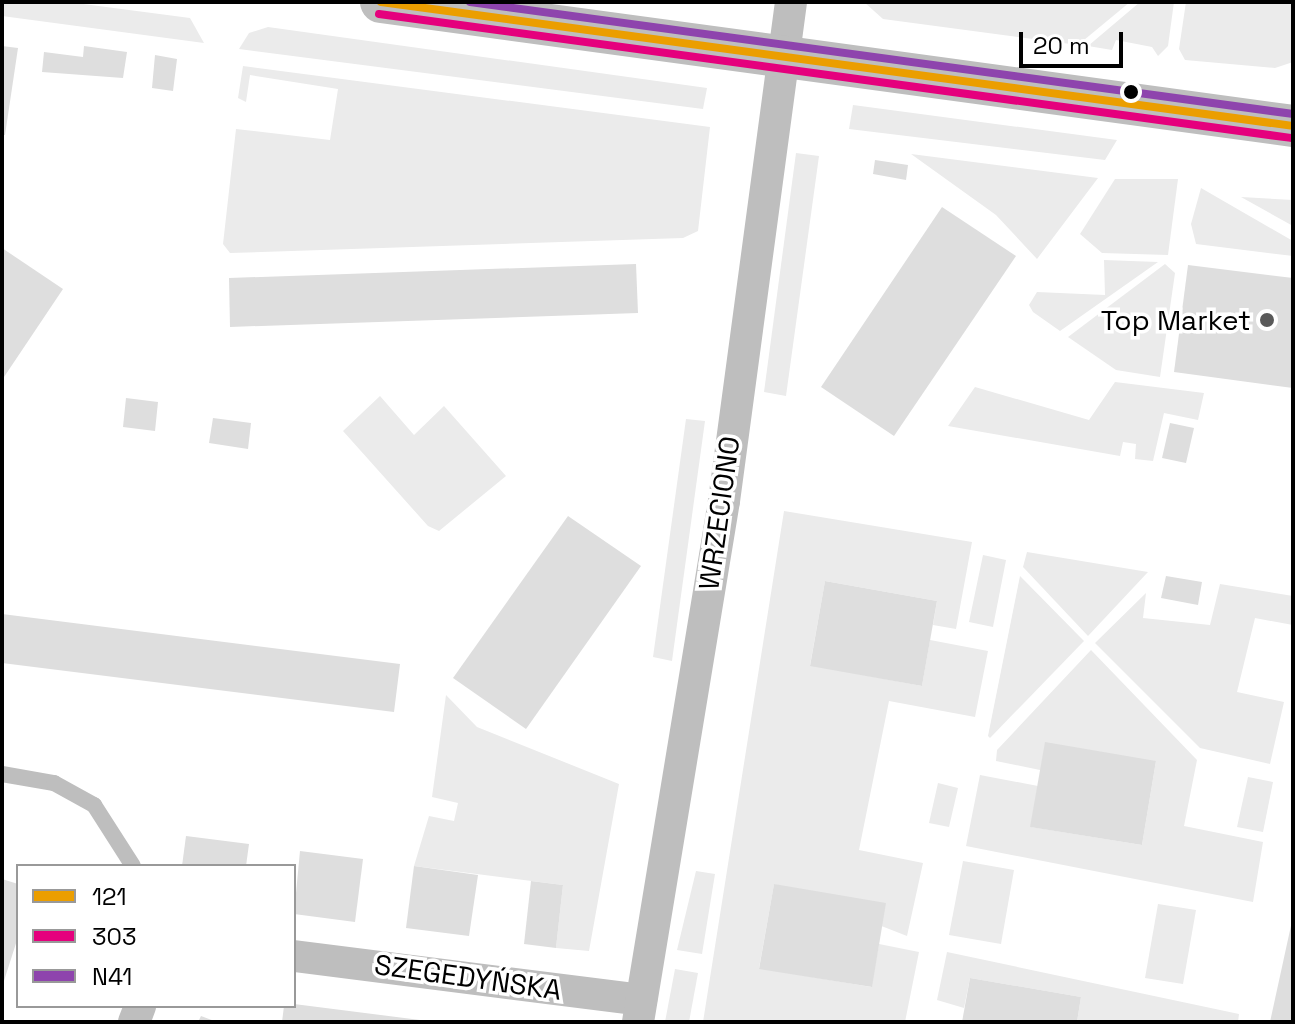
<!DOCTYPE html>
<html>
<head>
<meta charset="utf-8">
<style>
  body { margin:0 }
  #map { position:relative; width:1295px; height:1024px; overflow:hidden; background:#fff; font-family:"Space Grotesk",sans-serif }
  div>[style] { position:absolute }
  .green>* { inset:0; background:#ebebeb }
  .building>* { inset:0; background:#dedede }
  .service>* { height:16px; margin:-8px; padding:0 8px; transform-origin:8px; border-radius:8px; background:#bebebe }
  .minor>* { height:32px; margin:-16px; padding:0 16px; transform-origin:16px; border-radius:16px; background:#bebebe }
  .tertiary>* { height:42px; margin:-21px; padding:0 21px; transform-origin:21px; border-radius:21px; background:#bebebe }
  .bus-1>* { height:8px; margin:-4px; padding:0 4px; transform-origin:4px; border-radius:4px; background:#eb9e00 }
  .bus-2>* { height:8px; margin:-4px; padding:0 4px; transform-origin:4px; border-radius:4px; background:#e5007d }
  .bus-3>* { height:8px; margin:-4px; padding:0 4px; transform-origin:4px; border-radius:4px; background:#8e44ad }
  .dots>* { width:22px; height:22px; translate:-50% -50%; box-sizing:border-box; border:4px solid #fff; border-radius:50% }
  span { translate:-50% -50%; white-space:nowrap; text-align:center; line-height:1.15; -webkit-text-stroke:7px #fff; paint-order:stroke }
  .poi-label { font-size:28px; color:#000 }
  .right { translate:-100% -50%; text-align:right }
  .street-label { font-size:28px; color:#000 }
  .frame { position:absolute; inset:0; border:4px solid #000; pointer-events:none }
  .legend { position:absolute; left:16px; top:864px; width:280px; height:144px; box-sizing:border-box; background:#fff; border:2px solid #999; margin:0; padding:10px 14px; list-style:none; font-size:24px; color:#000 }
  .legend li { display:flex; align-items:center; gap:16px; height:40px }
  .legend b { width:40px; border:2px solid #999 }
  .scale { position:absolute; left:1019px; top:32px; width:104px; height:36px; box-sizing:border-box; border:4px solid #000; border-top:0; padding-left:10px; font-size:24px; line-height:28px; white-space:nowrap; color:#000; -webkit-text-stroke:6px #fff; paint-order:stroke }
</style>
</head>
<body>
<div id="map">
  <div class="green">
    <div style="clip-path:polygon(2px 2px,68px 2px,190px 18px,204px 43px,2px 16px)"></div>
    <div style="clip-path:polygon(864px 2px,1130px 2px,1078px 45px,883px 19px)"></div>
    <div style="clip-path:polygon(1140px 2px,1174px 2px,1168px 46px,1158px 56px,1152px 47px,1116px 40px,1112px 50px,1088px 46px)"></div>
    <div style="clip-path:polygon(1186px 2px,1293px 2px,1293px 62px,1275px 68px,1185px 60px,1179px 49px)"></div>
    <div style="clip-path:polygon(268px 27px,707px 88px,703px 109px,239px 49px,249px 33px)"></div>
    <div style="clip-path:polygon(243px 66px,710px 127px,698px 231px,683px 238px,230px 253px,223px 244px,236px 129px,330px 140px,338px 89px,250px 75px,246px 102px,238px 98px)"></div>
    <div style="clip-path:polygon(853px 105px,1117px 140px,1105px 160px,849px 129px)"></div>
    <div style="clip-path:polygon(796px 153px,819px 156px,786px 396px,764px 392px)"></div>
    <div style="clip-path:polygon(911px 154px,1098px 178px,1037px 259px,996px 215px)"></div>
    <div style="clip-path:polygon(1115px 179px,1178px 179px,1168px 255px,1102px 253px,1080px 234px)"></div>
    <div style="clip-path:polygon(1201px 188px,1293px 241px,1293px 256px,1196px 244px,1191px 224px)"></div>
    <div style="clip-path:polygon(1241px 197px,1293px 200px,1293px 226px)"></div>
    <div style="clip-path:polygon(1104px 260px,1158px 262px,1060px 331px,1033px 312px,1029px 305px,1037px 292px,1105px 295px)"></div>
    <div style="clip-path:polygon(1165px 264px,1175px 273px,1160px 377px,1116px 370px,1068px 337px)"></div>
    <div style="clip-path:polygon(1115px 382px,1204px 393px,1198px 420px,1164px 413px,1153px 461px,1135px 459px,1136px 444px,1123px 442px,1120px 456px,948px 426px,975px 387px,1089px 420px)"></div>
    <div style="clip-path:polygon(380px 396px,414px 435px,444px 406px,506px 476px,439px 531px,428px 526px,343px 431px)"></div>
    <div style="clip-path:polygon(686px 419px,705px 421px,672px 661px,653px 657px)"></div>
    <div style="clip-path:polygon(784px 511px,972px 542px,956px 629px,933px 625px,937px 601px,825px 581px,810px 665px,922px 686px,930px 640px,988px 651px,975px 717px,889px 701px,859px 850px,923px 863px,907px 936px,774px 884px,759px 968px,871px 987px,879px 944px,919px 952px,905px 1022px,703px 1022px)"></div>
    <div style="clip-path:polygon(1027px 552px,1148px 572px,1088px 636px,1023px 567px)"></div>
    <div style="clip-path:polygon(983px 555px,1006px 560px,993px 627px,969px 622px)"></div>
    <div style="clip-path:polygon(1020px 576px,1084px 641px,990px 738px,988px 736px)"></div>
    <div style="clip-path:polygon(1220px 584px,1293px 596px,1293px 625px,1255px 618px,1237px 692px,1284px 702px,1270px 764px,1200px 748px,1095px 643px,1146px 593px,1143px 618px,1210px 625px)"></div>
    <div style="clip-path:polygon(1091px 650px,1197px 760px,1184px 826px,1263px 842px,1253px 902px,966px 846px,980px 775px,1038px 786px,1031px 827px,1142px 845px,1156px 761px,1040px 770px,996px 761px,997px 750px)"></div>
    <div style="clip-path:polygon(446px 695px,477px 727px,619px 784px,589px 951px,556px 948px,563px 885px,414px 866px,429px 816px,454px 821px,458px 803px,432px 797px)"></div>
    <div style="clip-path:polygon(1248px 777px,1273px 782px,1263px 832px,1237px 827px)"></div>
    <div style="clip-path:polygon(938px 783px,958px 788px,949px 827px,929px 823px)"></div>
    <div style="clip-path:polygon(963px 861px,1014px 870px,1001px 944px,949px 935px)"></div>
    <div style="clip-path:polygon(696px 871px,715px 874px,702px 954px,677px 950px)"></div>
    <div style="clip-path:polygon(1158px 904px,1196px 910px,1183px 984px,1145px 978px)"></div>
    <div style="clip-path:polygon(947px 952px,1239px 1014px,1238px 1022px,1077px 1022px,1081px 997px,970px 978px,964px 1008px,937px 1000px)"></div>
    <div style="clip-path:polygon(675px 969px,698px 973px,689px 1022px,665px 1022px)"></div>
  </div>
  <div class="building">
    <div style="clip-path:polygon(2px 46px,18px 48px,5px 135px,2px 135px)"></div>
    <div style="clip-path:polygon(84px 46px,127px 52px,123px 78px,42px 72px,44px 52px,83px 57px)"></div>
    <div style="clip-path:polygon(155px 55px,177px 59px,173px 91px,152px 88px)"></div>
    <div style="clip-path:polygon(875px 160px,908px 165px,906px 180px,873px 174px)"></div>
    <div style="clip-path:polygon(942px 207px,1016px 256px,894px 436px,821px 387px)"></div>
    <div style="clip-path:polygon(2px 248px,63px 289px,2px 380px)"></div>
    <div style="clip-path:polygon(636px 264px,638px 313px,230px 327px,229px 278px)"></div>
    <div style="clip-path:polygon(1188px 265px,1293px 278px,1293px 388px,1174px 372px)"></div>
    <div style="clip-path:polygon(126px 398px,158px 402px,155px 431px,123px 427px)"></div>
    <div style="clip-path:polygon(213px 418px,251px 423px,248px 449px,209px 443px)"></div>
    <div style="clip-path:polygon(1170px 423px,1194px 428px,1186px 463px,1162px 458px)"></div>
    <div style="clip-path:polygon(568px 516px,641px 566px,526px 729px,453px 678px)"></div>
    <div style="clip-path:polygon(1166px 576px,1202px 582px,1198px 605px,1161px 598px)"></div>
    <div style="clip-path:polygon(825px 581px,937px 601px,922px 686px,810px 666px)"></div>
    <div style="clip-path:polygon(2px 614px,400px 664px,394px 712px,2px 663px)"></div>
    <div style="clip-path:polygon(1045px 742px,1156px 761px,1142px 845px,1030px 827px)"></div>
    <div style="clip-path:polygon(186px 836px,249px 844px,246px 866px,182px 866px)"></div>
    <div style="clip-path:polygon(300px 851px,363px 859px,355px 922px,294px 914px)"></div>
    <div style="clip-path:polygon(414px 866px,478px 875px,469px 936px,406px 928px)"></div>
    <div style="clip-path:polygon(2px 879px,18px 884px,18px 937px,3px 984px)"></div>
    <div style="clip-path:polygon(531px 881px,563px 885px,556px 948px,524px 944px)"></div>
    <div style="clip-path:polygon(774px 884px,886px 903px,872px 987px,759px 969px)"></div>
    <div style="clip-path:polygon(1292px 921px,1293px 1022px,1270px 1022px)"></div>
    <div style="clip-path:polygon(970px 978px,1081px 997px,1077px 1022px,962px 1022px)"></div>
    <div style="clip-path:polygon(294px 1004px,420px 1020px,420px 1022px,282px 1022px,284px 1006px)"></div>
    <div style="clip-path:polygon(201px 1016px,217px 1022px,198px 1022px)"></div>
  </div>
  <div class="service">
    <div style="left:2px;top:774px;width:53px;rotate:9.8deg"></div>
    <div style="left:54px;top:783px;width:46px;rotate:28.8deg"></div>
    <div style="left:94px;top:805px;width:72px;rotate:57.4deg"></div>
  </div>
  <div class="minor">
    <div style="left:294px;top:956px;width:350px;rotate:7.2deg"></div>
    <div style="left:134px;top:1022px;width:17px;rotate:-69deg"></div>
    <div style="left:638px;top:1022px;width:528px;rotate:-80.63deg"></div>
    <div style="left:724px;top:501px;width:503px;rotate:-82.35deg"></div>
  </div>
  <div class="tertiary">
    <div style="left:381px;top:2px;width:920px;rotate:7.74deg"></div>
  </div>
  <div class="bus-1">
    <div style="left:381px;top:2px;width:920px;rotate:7.74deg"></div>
  </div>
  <div class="bus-2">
    <div style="left:379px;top:14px;width:920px;rotate:7.74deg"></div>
  </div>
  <div class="bus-3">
    <div style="left:470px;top:2px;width:831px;rotate:7.75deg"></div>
  </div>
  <div class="dots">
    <div style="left:1131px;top:92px;background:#000"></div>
    <div style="left:1267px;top:320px;background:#595959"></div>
  </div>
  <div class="poi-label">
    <span class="right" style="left:1251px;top:320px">Top Market</span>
  </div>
  <div class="street-label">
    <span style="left:719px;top:513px;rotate:-82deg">WRZECIONO</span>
    <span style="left:468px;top:977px;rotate:8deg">SZEGEDYŃSKA</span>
  </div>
  <div class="frame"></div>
  <ul class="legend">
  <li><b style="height:10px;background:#eb9e00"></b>121</li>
  <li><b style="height:10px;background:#e5007d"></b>303</li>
  <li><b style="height:10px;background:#8e44ad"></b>N41</li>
  </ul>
  <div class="scale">20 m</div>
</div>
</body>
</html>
